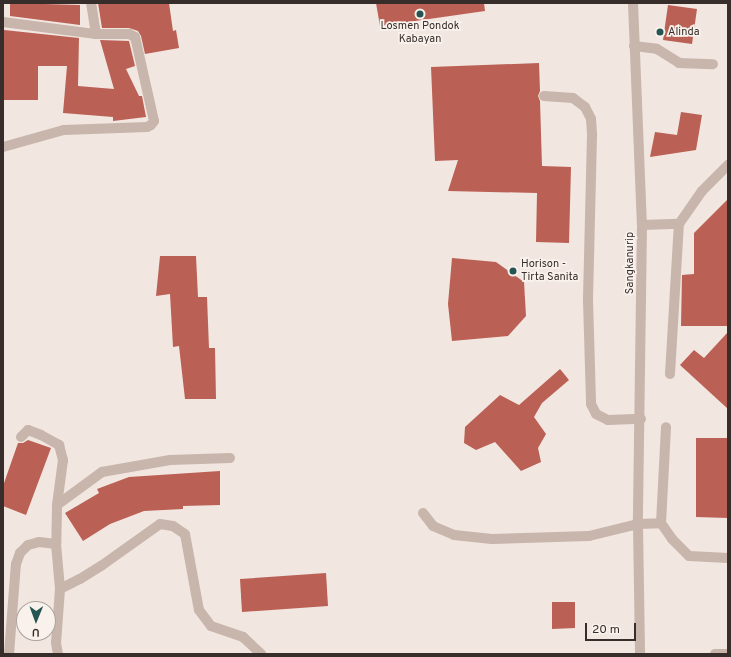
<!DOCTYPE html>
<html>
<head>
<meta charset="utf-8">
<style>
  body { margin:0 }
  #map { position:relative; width:731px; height:657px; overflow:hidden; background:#f1e6e0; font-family:Overpass,sans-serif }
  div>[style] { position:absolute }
  .building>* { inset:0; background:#bb6054 }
  .minor>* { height:10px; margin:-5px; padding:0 5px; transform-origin:5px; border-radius:5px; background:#c8b5ac }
  .dots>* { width:11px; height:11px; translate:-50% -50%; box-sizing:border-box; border:2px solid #f9f1ec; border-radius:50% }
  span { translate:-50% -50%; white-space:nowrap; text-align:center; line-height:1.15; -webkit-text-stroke:3.5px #f9f1ec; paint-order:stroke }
  .poi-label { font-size:11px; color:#372d2a }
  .left { translate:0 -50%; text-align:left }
  .street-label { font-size:11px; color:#372d2a }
  .frame { position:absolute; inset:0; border:4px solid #372d2a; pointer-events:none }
  .north { position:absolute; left:16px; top:601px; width:40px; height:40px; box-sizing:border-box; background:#f9f1ec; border:1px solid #aba39e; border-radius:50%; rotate:181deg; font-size:11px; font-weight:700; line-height:16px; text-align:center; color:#372d2a }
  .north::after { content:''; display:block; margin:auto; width:14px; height:18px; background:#245552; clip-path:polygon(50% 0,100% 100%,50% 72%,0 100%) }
  .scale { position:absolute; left:585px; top:623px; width:51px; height:18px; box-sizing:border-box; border:2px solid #372d2a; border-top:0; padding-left:5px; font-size:12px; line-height:14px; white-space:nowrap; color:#372d2a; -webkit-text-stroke:3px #f9f1ec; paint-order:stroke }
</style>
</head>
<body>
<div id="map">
  <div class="building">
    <div style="clip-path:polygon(10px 3px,80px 5px,80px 25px,10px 16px)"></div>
    <div style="clip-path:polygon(98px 3px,169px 3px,173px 31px,176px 30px,179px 48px,145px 54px,141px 36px,138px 31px,129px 28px,102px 28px)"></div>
    <div style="clip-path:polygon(376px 3px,484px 3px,485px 11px,380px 26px)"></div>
    <div style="clip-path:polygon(668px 5px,697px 9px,692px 44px,663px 40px)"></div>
    <div style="clip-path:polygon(4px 30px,79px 38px,78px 86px,114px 89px,100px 40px,129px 41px,135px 66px,126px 69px,139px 96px,142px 96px,146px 117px,113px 121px,113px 117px,63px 113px,67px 66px,38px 66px,38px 100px,4px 100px)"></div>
    <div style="clip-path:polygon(539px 63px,540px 91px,538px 96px,540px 101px,542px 166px,571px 167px,569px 243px,536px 242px,537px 193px,448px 191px,458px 160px,435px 161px,431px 67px)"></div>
    <div style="clip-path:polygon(681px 112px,702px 115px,696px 150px,650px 157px,655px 132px,677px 135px)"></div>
    <div style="clip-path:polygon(728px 199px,728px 326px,681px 326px,682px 275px,694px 274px,694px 233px)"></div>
    <div style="clip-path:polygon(160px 256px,196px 256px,198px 297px,207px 297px,209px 348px,215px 348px,216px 399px,185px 399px,179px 346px,173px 347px,170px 294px,156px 296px)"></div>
    <div style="clip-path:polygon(452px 258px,496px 262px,524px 282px,526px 316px,508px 336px,452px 341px,448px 304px)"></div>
    <div style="clip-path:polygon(728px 332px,728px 409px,680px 365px,694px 350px,704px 358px)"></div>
    <div style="clip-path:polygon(560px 369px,569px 380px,542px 403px,534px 417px,546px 434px,538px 448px,541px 462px,521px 471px,495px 442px,476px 450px,464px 443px,465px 427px,500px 395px,519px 405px)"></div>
    <div style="clip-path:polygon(696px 438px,728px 438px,728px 518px,696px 517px)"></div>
    <div style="clip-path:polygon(28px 440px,51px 448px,26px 515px,3px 506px,3px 486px,18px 443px,23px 443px)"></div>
    <div style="clip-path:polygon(220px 471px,220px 505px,183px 506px,183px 509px,144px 511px,110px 524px,83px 541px,65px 513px,99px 493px,97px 489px,129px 477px)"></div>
    <div style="clip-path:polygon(326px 573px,328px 606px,242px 612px,240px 579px)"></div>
    <div style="clip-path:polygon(552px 602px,575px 602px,575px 628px,552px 629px)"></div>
  </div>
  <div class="minor">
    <div style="left:633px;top:3px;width:222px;rotate:87.7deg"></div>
    <div style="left:642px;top:225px;width:299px;rotate:90.8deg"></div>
    <div style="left:638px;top:524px;width:130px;rotate:89.1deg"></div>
    <div style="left:3px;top:22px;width:94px;rotate:7.4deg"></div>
    <div style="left:634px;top:46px;width:23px;rotate:7deg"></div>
    <div style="left:657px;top:49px;width:26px;rotate:32deg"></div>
    <div style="left:679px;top:63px;width:34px;rotate:2deg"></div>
    <div style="left:544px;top:96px;width:29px;rotate:4deg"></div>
    <div style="left:573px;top:98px;width:15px;rotate:37deg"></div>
    <div style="left:585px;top:107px;width:13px;rotate:63deg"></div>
    <div style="left:591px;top:119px;width:16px;rotate:86deg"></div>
    <div style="left:592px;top:135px;width:165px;rotate:91.4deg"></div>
    <div style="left:588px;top:300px;width:104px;rotate:88.3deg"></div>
    <div style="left:591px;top:404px;width:11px;rotate:63deg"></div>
    <div style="left:596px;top:414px;width:13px;rotate:27deg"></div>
    <div style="left:608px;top:420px;width:33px;rotate:-2deg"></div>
    <div style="left:3px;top:147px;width:63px;rotate:-15.6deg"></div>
    <div style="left:64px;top:130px;width:83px;rotate:-2.1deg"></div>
    <div style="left:147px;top:127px;width:4px;rotate:-27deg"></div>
    <div style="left:151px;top:125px;width:5px;rotate:-53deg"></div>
    <div style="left:154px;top:121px;width:86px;rotate:-102.7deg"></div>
    <div style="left:135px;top:37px;width:7px;rotate:-153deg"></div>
    <div style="left:129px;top:34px;width:33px;rotate:180deg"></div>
    <div style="left:96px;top:34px;width:31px;rotate:-99deg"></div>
    <div style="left:642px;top:225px;width:37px;rotate:-2deg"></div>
    <div style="left:670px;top:374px;width:150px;rotate:-86.6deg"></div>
    <div style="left:679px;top:224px;width:40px;rotate:-55.1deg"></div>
    <div style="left:702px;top:191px;width:37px;rotate:-45deg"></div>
    <div style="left:21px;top:437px;width:10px;rotate:-45deg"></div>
    <div style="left:28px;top:430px;width:14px;rotate:21deg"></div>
    <div style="left:41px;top:435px;width:21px;rotate:29deg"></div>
    <div style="left:59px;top:445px;width:16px;rotate:75deg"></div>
    <div style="left:63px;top:460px;width:45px;rotate:97.6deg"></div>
    <div style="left:57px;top:505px;width:39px;rotate:91deg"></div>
    <div style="left:56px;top:544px;width:45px;rotate:84.9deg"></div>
    <div style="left:60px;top:589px;width:54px;rotate:94.2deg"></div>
    <div style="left:56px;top:643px;width:11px;rotate:80deg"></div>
    <div style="left:57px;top:505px;width:56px;rotate:-36.3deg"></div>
    <div style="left:102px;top:472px;width:69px;rotate:-10deg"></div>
    <div style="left:170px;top:460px;width:60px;rotate:-1.9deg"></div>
    <div style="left:423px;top:513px;width:16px;rotate:52deg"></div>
    <div style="left:433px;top:526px;width:23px;rotate:23deg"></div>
    <div style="left:454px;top:535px;width:38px;rotate:6deg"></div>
    <div style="left:492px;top:539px;width:97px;rotate:-1.8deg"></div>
    <div style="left:589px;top:536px;width:50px;rotate:-13.8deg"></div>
    <div style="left:638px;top:524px;width:23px;rotate:-2deg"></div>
    <div style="left:661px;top:523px;width:19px;rotate:55deg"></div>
    <div style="left:672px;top:539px;width:24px;rotate:45deg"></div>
    <div style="left:689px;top:556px;width:39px;rotate:3deg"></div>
    <div style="left:661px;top:523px;width:96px;rotate:-87deg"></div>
    <div style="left:60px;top:589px;width:22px;rotate:-27deg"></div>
    <div style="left:80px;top:579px;width:25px;rotate:-32deg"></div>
    <div style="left:101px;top:566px;width:72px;rotate:-35.4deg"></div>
    <div style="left:160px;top:524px;width:13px;rotate:9deg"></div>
    <div style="left:173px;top:526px;width:14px;rotate:34deg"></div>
    <div style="left:185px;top:534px;width:77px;rotate:79.6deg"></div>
    <div style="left:199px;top:610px;width:20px;rotate:53deg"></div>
    <div style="left:211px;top:626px;width:34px;rotate:19deg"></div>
    <div style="left:243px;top:637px;width:25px;rotate:43deg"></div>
    <div style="left:9px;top:654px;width:90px;rotate:-85.6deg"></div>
    <div style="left:16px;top:564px;width:12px;rotate:-70deg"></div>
    <div style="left:20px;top:553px;width:11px;rotate:-45deg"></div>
    <div style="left:28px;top:545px;width:11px;rotate:-15deg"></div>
    <div style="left:39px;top:542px;width:17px;rotate:7deg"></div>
    <div style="left:715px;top:654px;width:13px"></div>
  </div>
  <div class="dots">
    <div style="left:420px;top:14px;background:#245552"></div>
    <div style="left:660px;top:32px;background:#245552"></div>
    <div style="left:513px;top:271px;background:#245552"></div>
  </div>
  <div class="poi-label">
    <span style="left:420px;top:33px">Losmen Pondok<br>Kabayan</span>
    <span class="left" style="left:668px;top:32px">Alinda</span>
    <span class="left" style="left:521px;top:271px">Horison -<br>Tirta Sanita</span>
  </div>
  <div class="street-label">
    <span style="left:630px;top:263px;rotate:-90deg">Sangkanurip</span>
  </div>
  <div class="frame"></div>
  <div class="north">U</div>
  <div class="scale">20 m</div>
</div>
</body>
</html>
